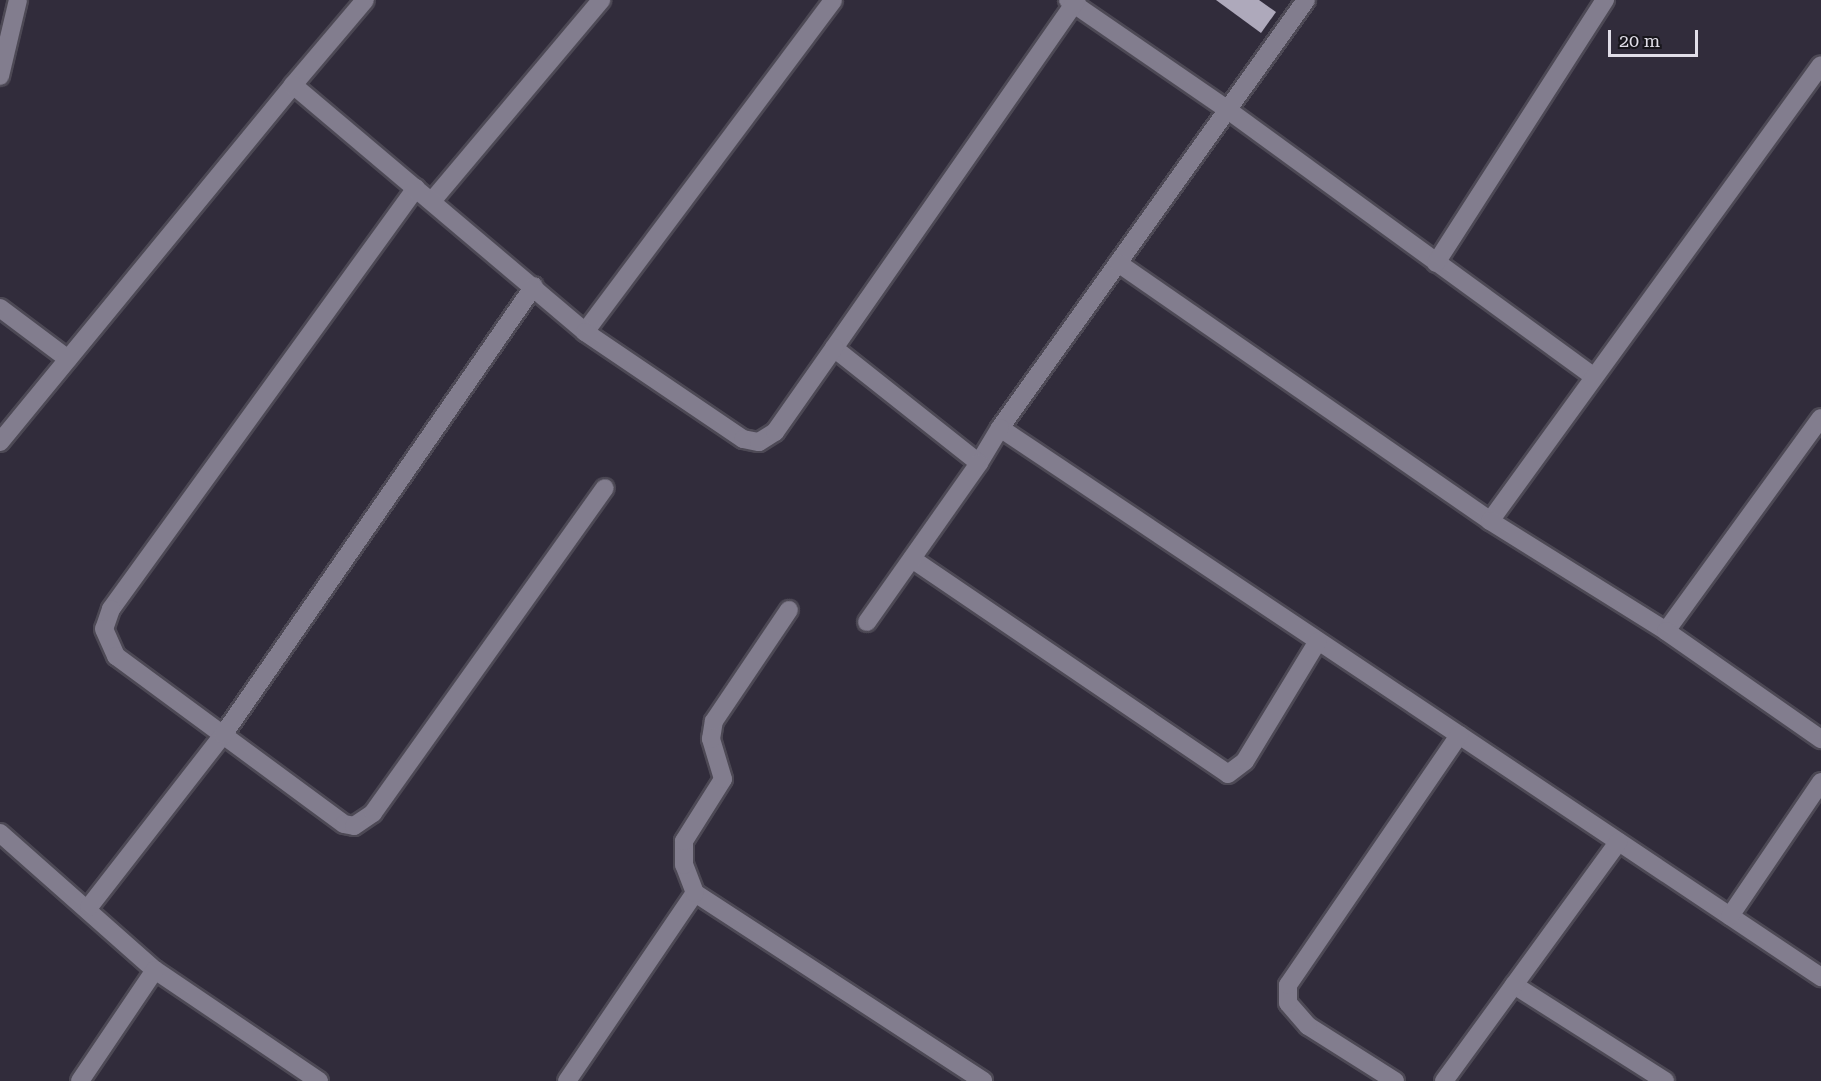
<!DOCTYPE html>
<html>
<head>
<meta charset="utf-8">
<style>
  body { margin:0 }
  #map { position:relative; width:1821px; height:1081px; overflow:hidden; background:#312c3b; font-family:"Roboto Serif",serif }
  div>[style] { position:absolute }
  .building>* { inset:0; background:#aea9bb }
  .roads { filter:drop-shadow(2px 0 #4d4955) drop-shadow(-2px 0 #4d4955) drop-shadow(0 2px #4d4955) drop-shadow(0 -2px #4d4955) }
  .lane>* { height:18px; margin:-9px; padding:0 9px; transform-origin:9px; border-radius:9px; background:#827d8e }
  .street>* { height:18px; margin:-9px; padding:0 9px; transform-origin:9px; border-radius:9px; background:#827d8e }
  span { translate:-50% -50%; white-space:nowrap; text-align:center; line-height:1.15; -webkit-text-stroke:6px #18161c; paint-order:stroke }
  .scale { position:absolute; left:1608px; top:30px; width:90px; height:27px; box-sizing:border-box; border:3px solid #e1dee8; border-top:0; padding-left:8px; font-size:18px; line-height:21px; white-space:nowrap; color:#e1dee8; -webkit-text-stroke:4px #18161c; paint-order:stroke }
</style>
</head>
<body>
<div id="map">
  <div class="building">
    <div style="clip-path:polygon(1216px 0,1259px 0,1276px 12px,1261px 33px)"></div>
  </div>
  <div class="roads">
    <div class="lane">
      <div style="left:695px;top:893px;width:344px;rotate:33.1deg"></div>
      <div style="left:567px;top:1081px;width:227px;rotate:-55.8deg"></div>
      <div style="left:695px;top:893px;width:30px;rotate:-111deg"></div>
      <div style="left:684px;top:865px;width:24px;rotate:-90deg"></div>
      <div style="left:684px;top:841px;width:73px;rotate:-57.8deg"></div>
      <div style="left:723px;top:779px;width:42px;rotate:-106.7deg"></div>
      <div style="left:711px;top:739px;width:18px;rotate:-81deg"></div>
      <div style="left:714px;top:721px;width:134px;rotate:-56deg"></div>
    </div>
    <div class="street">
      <div style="left:1068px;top:0;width:194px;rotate:34.5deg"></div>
      <div style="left:1228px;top:110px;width:449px;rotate:36.1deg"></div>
      <div style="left:1306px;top:0;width:526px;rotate:125.56deg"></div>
      <div style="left:1000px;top:428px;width:988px;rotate:33.77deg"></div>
      <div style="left:0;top:76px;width:78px;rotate:-76.7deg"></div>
      <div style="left:293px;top:85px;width:111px;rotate:-49.7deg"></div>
      <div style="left:416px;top:188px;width:520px;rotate:125.92deg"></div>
      <div style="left:111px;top:609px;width:21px;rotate:109deg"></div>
      <div style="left:104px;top:629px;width:30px;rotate:66deg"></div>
      <div style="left:116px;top:656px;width:283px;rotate:36.4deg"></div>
      <div style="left:344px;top:824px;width:10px;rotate:11deg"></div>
      <div style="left:354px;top:826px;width:23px;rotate:-34deg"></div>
      <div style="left:373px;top:813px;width:399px;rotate:-54.5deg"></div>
      <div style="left:432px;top:201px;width:263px;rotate:-49.9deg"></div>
      <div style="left:1118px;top:263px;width:453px;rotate:34.7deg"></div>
      <div style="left:1490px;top:521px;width:563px;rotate:-54.02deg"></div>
      <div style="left:1436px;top:263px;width:313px;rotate:-57.3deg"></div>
      <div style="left:0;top:308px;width:85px;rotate:36.9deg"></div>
      <div style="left:585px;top:332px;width:414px;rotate:-53.2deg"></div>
      <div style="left:1000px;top:428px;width:41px;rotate:121deg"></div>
      <div style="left:979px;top:463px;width:185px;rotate:-141.6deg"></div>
      <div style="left:834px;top:348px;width:424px;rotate:-55.1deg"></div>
      <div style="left:0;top:442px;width:462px;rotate:-50.6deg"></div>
      <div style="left:293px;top:85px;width:382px;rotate:40.2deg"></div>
      <div style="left:585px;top:332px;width:191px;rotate:34.1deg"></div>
      <div style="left:743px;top:439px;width:16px;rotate:11deg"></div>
      <div style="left:759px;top:442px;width:19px;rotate:-32deg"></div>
      <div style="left:775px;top:432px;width:103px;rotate:-54.9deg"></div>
      <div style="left:1490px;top:521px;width:208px;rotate:32deg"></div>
      <div style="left:1666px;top:631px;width:263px;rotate:-54deg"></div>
      <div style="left:912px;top:559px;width:382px;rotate:34.2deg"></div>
      <div style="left:1228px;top:774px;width:21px;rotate:-37deg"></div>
      <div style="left:1245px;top:761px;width:140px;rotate:-58.7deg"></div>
      <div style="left:867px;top:622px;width:194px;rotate:-54.8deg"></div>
      <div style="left:1666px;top:631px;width:189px;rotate:34.9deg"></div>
      <div style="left:0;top:833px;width:207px;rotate:41.5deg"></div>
      <div style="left:155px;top:970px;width:198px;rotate:34.1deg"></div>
      <div style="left:89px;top:907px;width:218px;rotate:-52.1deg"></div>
      <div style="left:223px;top:735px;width:546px;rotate:-55.29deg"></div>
      <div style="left:1730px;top:916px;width:162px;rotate:-55.8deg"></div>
      <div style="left:1514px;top:985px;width:179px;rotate:32.4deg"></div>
      <div style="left:80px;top:1081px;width:134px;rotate:-56deg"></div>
      <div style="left:1395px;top:1081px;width:103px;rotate:-147.7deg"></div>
      <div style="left:1308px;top:1026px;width:30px;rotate:-131deg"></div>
      <div style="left:1288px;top:1003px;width:18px;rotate:-90deg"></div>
      <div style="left:1288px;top:985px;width:303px;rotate:-55.6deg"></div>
      <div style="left:1444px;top:1081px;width:296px;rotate:-53.9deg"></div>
    </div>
  </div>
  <div class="scale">20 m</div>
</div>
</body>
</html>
